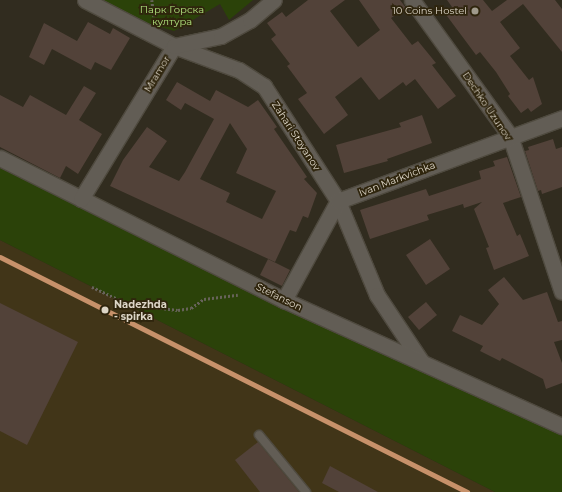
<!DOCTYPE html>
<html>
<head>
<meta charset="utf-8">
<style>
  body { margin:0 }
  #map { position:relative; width:562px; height:492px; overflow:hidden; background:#312c1f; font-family:Montserrat,sans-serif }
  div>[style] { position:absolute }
  .built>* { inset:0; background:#413518 }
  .green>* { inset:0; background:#2b4209 }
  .building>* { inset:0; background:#524239 }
  .path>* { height:2.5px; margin-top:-1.25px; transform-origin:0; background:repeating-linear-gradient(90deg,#67635a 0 2px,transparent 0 4px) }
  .roads { filter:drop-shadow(1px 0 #4f4a3f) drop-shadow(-1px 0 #4f4a3f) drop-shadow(0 1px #4f4a3f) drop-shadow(0 -1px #4f4a3f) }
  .service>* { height:8px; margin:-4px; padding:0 4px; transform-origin:4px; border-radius:4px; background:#625d55 }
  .minor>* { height:15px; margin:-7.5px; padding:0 7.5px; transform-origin:7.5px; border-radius:7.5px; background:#625d55 }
  .rail-1>* { height:5px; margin:-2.5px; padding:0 2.5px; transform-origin:2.5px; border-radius:2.5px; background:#c7916a }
  .dots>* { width:11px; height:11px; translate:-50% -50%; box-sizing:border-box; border:2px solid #2f250d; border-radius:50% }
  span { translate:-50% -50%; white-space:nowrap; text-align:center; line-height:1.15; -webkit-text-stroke:3.5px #2f250d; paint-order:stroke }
  .park-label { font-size:10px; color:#b1e67f }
  .poi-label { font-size:10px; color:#dcd5c7 }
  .right { translate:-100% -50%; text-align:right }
  .street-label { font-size:10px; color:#dcd5c7 }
  .stop-label { font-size:10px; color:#dcd5c7; font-weight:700 }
  .left { translate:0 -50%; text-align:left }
</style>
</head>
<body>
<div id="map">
  <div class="built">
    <div style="clip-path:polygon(0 240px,495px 492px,0 492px)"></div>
  </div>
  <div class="green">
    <div style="clip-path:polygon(102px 0,253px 0,229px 20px,220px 4px,174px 31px,144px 22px)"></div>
    <div style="clip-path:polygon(0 168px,243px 286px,562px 432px,562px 492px,495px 492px,0 240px)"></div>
  </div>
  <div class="building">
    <div style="clip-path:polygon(308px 0,345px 0,330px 11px,358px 47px,380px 30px,359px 0,400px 0,406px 8px,391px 18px,412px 45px,418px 41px,436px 63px,432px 65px,456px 96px,438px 109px,415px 79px,406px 86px,403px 82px,379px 100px,361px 77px,335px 97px,348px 115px,324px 134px,298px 99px,307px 93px,287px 66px,290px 64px,271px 39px,276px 35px,267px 23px,282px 12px,286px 17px)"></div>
    <div style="clip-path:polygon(447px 0,483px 0,492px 11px,507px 0,555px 0,562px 9px,562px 52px,523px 4px,500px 22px,520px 48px,510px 56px,529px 80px,533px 77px,542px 104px,531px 112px,528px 108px,521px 113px,508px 96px,510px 94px,496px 72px,480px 52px,476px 55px,444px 12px,452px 7px)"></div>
    <div style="clip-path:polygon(88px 22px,110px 34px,113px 28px,130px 38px,111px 70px,95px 62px,91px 70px,52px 49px,44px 65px,29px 57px,44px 23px,77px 41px)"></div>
    <div style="clip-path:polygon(evenodd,177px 82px,210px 101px,216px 90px,248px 107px,258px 100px,277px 127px,274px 129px,307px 177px,304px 179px,317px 193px,308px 218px,303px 216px,296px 232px,290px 230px,275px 262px,110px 186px,123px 160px,147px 127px,167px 141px,149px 167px,179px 181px,185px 172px,214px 119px,185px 103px,181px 110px,166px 100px,177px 82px,230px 123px,247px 149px,236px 173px,276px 191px,262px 219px,226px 202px,230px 193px,200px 179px,230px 123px)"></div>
    <div style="clip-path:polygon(84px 86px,96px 93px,79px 120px,102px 134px,78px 174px,66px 166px,60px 178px,0 147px,0 95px,23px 107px,30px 95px,66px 115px)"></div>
    <div style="clip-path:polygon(422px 115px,432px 143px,387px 159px,388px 161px,344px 173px,336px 145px,401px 127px,399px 123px)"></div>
    <div style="clip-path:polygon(553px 139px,556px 149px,562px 147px,562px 187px,542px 194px,541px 190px,538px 191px,525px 151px,529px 150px,528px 147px)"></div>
    <div style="clip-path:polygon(507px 157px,521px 197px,503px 203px,517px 236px,520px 234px,529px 256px,494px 270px,486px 248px,489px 247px,474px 209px,482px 202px,464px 208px,463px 204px,427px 215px,429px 220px,370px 239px,360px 210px,426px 189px,429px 196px,481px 179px,479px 171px,495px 166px,493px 161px)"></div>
    <div style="clip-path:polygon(430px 239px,450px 269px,426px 285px,406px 255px)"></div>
    <div style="clip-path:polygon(268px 259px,290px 270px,282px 286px,260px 275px)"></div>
    <div style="clip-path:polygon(504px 277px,523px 300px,547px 292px,558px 322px,562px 321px,562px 340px,554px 342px,562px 363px,562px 383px,546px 389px,543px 379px,502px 358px,500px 361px,480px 351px,483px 346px,452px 331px,460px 315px,482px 325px,499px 304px,488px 290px)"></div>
    <div style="clip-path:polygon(426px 302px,437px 315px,419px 330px,408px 317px)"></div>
    <div style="clip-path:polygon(0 303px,78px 342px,27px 445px,0 431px)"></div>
    <div style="clip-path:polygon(258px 442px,299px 492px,260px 492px,235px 460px)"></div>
    <div style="clip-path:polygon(330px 466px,378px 492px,339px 492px,322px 483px)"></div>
  </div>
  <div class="path">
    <div style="left:152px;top:0;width:17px;rotate:83deg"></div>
    <div style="left:92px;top:287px;width:40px;rotate:25deg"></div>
    <div style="left:128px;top:304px;width:50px;rotate:6.8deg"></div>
    <div style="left:178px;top:310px;width:13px;rotate:-9deg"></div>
    <div style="left:191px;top:308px;width:16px;rotate:-35deg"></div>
    <div style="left:204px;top:299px;width:34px;rotate:-7deg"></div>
  </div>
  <div class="roads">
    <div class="service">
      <div style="left:259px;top:435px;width:74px;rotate:50.5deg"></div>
    </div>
    <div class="minor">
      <div style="left:85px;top:0;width:100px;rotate:27.3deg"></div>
      <div style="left:174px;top:46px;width:69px;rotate:20.3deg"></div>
      <div style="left:239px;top:70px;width:30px;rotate:33deg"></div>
      <div style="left:264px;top:86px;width:137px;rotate:57.2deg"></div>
      <div style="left:338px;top:201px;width:102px;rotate:67.5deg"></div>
      <div style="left:377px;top:295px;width:79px;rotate:56.3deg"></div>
      <div style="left:412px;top:0;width:168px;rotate:54.2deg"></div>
      <div style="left:510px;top:136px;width:164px;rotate:71.6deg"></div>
      <div style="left:0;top:158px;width:318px;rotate:26.6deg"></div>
      <div style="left:284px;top:300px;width:305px;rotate:24.4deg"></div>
      <div style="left:81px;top:199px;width:179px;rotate:-58.7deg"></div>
      <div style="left:174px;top:46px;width:48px;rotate:-12deg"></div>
      <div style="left:221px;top:36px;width:33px;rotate:-29deg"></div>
      <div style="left:250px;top:20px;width:31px;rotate:-40deg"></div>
      <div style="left:284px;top:300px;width:113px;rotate:-61.4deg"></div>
      <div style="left:338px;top:201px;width:239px;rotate:-20.3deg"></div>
    </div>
  </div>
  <div class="rail-1">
    <div style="left:0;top:257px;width:523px;rotate:26.71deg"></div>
  </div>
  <div class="dots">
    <div style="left:475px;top:11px;background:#a09a8c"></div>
    <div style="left:105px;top:310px;background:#dcd5c7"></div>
  </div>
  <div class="park-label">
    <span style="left:172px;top:15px">Парк Горска<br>култура</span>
  </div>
  <div class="poi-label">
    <span class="right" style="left:467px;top:11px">10 Coins Hostel</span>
  </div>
  <div class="street-label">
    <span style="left:157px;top:74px;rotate:-59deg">Mramor</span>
    <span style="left:487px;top:106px;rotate:56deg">Dechko Uzunov</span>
    <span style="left:296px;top:136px;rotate:57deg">Zahari Stoyanov</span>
    <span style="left:397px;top:179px;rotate:-21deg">Ivan Markvichka</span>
    <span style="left:279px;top:297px;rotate:26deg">Stefanson</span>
  </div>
  <div class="stop-label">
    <span class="left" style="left:114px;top:310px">Nadezhda<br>- spirka</span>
  </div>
</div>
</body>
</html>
